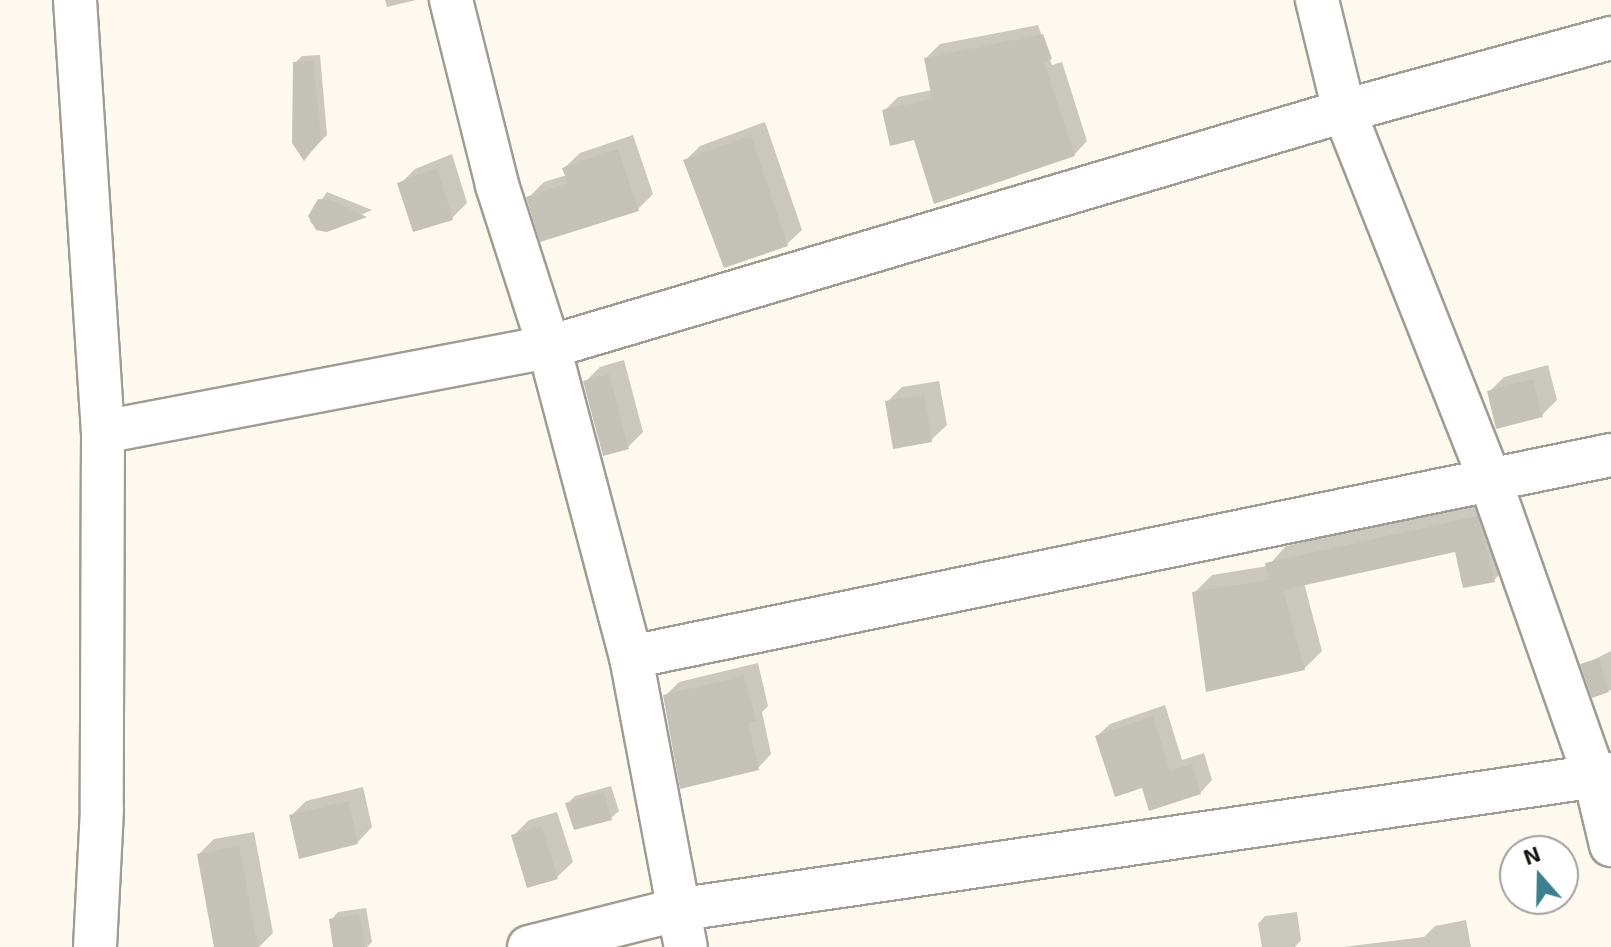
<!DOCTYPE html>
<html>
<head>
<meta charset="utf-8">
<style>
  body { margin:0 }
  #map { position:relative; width:1611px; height:947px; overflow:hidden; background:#fdf9ef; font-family:"Exo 2",sans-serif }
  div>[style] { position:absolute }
  .shadow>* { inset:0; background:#0003 }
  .building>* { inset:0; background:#c4c1b7 }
  .roads { filter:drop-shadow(2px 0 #9f9c93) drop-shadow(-2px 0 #9f9c93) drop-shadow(0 2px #9f9c93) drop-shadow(0 -2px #9f9c93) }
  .minor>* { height:42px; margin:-21px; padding:0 21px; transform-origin:21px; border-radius:21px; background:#fff }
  span { translate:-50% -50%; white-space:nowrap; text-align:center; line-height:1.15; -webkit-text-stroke:6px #fff; paint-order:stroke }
  .north { position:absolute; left:1499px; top:835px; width:80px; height:80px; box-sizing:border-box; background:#fff; border:2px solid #a1a09f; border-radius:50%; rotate:340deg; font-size:22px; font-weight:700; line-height:32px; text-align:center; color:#13120e }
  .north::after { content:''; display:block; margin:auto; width:28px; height:36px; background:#3c808f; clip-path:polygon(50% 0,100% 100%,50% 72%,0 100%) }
</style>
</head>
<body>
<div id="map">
  <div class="shadow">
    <div style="clip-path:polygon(385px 0,416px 0,387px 7px)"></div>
    <div style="clip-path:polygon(1038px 25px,1052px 65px,1062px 62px,1087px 141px,1074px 155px,915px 138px,885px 110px,898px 97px,932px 90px,926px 58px,940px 44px)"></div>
    <div style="clip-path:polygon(320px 55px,327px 135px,305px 158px,295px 63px,302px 56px)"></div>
    <div style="clip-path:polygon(765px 122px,802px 230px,787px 244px,685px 161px,700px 146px)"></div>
    <div style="clip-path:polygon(633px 135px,653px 194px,638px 209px,528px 198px,544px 182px,567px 175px,564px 168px,580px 153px)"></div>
    <div style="clip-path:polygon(452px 154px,467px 203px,452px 218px,400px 184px,415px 169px)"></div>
    <div style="clip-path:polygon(327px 192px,372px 210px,327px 230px,311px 223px,310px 217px)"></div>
    <div style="clip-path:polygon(624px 360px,643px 432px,628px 447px,585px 382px,600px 367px)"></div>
    <div style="clip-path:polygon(1548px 365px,1557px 400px,1542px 415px,1489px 392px,1504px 377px)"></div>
    <div style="clip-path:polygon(939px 381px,947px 425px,931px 440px,887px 402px,902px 387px)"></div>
    <div style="clip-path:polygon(1495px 499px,1512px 562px,1494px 580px,1457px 549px,1304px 583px,1322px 651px,1304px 669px,1194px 593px,1212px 575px,1268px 566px,1286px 546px)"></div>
    <div style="clip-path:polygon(1611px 651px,1611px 690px,1593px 695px,1583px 665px)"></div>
    <div style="clip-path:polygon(758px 663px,768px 706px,762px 712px,771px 754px,758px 768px,665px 696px,679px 682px)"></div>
    <div style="clip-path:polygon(1165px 705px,1182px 760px,1204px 753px,1212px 780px,1200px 793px,1097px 736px,1110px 724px)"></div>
    <div style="clip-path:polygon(611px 786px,619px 811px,611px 818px,568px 803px,575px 796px)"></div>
    <div style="clip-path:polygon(363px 787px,372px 827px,357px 843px,291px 816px,306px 801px)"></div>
    <div style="clip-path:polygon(557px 812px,573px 862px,557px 877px,513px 836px,529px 820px)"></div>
    <div style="clip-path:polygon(254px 832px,273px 933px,259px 947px,216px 947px,199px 854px,214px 839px)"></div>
    <div style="clip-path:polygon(366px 908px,372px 942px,367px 947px,335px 947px,331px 920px,338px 912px)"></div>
    <div style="clip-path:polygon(1297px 912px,1301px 940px,1295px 947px,1262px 947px,1258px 924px,1265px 916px)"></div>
    <div style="clip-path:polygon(1466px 920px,1471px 947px,1343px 947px,1424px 937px,1435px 926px)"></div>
  </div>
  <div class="building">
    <div style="clip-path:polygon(1043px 34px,1052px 59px,1044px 62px,1075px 156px,934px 204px,914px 140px,890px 146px,882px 110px,932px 99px,924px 58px)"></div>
    <div style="clip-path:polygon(313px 61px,321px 139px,304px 161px,292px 143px,293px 62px)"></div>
    <div style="clip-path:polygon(751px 135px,788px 246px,724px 268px,683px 160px)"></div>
    <div style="clip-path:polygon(618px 149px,639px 211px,540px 242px,526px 197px,568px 183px,562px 168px)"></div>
    <div style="clip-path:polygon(437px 168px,453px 220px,413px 232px,397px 183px)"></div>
    <div style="clip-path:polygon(318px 199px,330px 200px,367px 217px,327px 232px,316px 230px,308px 216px)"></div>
    <div style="clip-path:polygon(609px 374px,629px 449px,603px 456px,583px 381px)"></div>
    <div style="clip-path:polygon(1533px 379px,1543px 417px,1496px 429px,1487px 391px)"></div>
    <div style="clip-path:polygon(924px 395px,932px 442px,893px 449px,885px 401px)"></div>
    <div style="clip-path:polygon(1477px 516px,1495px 582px,1463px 588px,1455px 552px,1283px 590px,1305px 670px,1206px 692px,1192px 592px,1269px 580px,1265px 563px)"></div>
    <div style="clip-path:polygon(1599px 658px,1609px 692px,1592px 698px,1580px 664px)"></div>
    <div style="clip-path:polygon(744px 676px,756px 721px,748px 723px,759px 770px,680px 789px,663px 695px)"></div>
    <div style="clip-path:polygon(1153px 716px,1170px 771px,1192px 764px,1201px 794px,1149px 811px,1142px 788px,1115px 797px,1095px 736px)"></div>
    <div style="clip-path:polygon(604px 792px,612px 820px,574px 830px,565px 803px)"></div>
    <div style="clip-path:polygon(348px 801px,358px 844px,299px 859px,289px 815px)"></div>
    <div style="clip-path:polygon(542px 826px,558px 879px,527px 888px,511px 835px)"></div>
    <div style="clip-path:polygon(239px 846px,258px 947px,214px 947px,197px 854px)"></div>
    <div style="clip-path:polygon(359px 914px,365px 947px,333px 947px,329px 919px)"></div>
  </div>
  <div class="roads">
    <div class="minor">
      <div style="left:75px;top:0;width:433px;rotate:86.3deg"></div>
      <div style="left:103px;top:432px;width:377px;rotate:90.2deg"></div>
      <div style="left:102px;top:809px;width:138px;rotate:92.9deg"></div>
      <div style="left:451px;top:0;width:191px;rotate:76deg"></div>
      <div style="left:497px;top:185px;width:170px;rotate:72.2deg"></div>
      <div style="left:549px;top:347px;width:321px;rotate:75.2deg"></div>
      <div style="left:631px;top:657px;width:295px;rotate:79.3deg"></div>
      <div style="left:1317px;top:0;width:114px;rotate:76.3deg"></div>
      <div style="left:1344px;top:111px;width:397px;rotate:68.4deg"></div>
      <div style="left:1490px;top:480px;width:316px;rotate:70.6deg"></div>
      <div style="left:1595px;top:778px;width:69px;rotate:76.6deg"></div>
      <div style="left:103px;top:432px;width:454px;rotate:-10.8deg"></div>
      <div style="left:549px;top:347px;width:829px;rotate:-16.53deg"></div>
      <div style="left:1344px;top:111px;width:277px;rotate:-15.3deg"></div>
      <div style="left:631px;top:657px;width:1001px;rotate:-11.65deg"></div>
      <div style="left:529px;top:947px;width:152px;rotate:-14.1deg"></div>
      <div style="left:676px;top:910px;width:945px;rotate:-8.28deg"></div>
    </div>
  </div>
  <div class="north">N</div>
</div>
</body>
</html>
